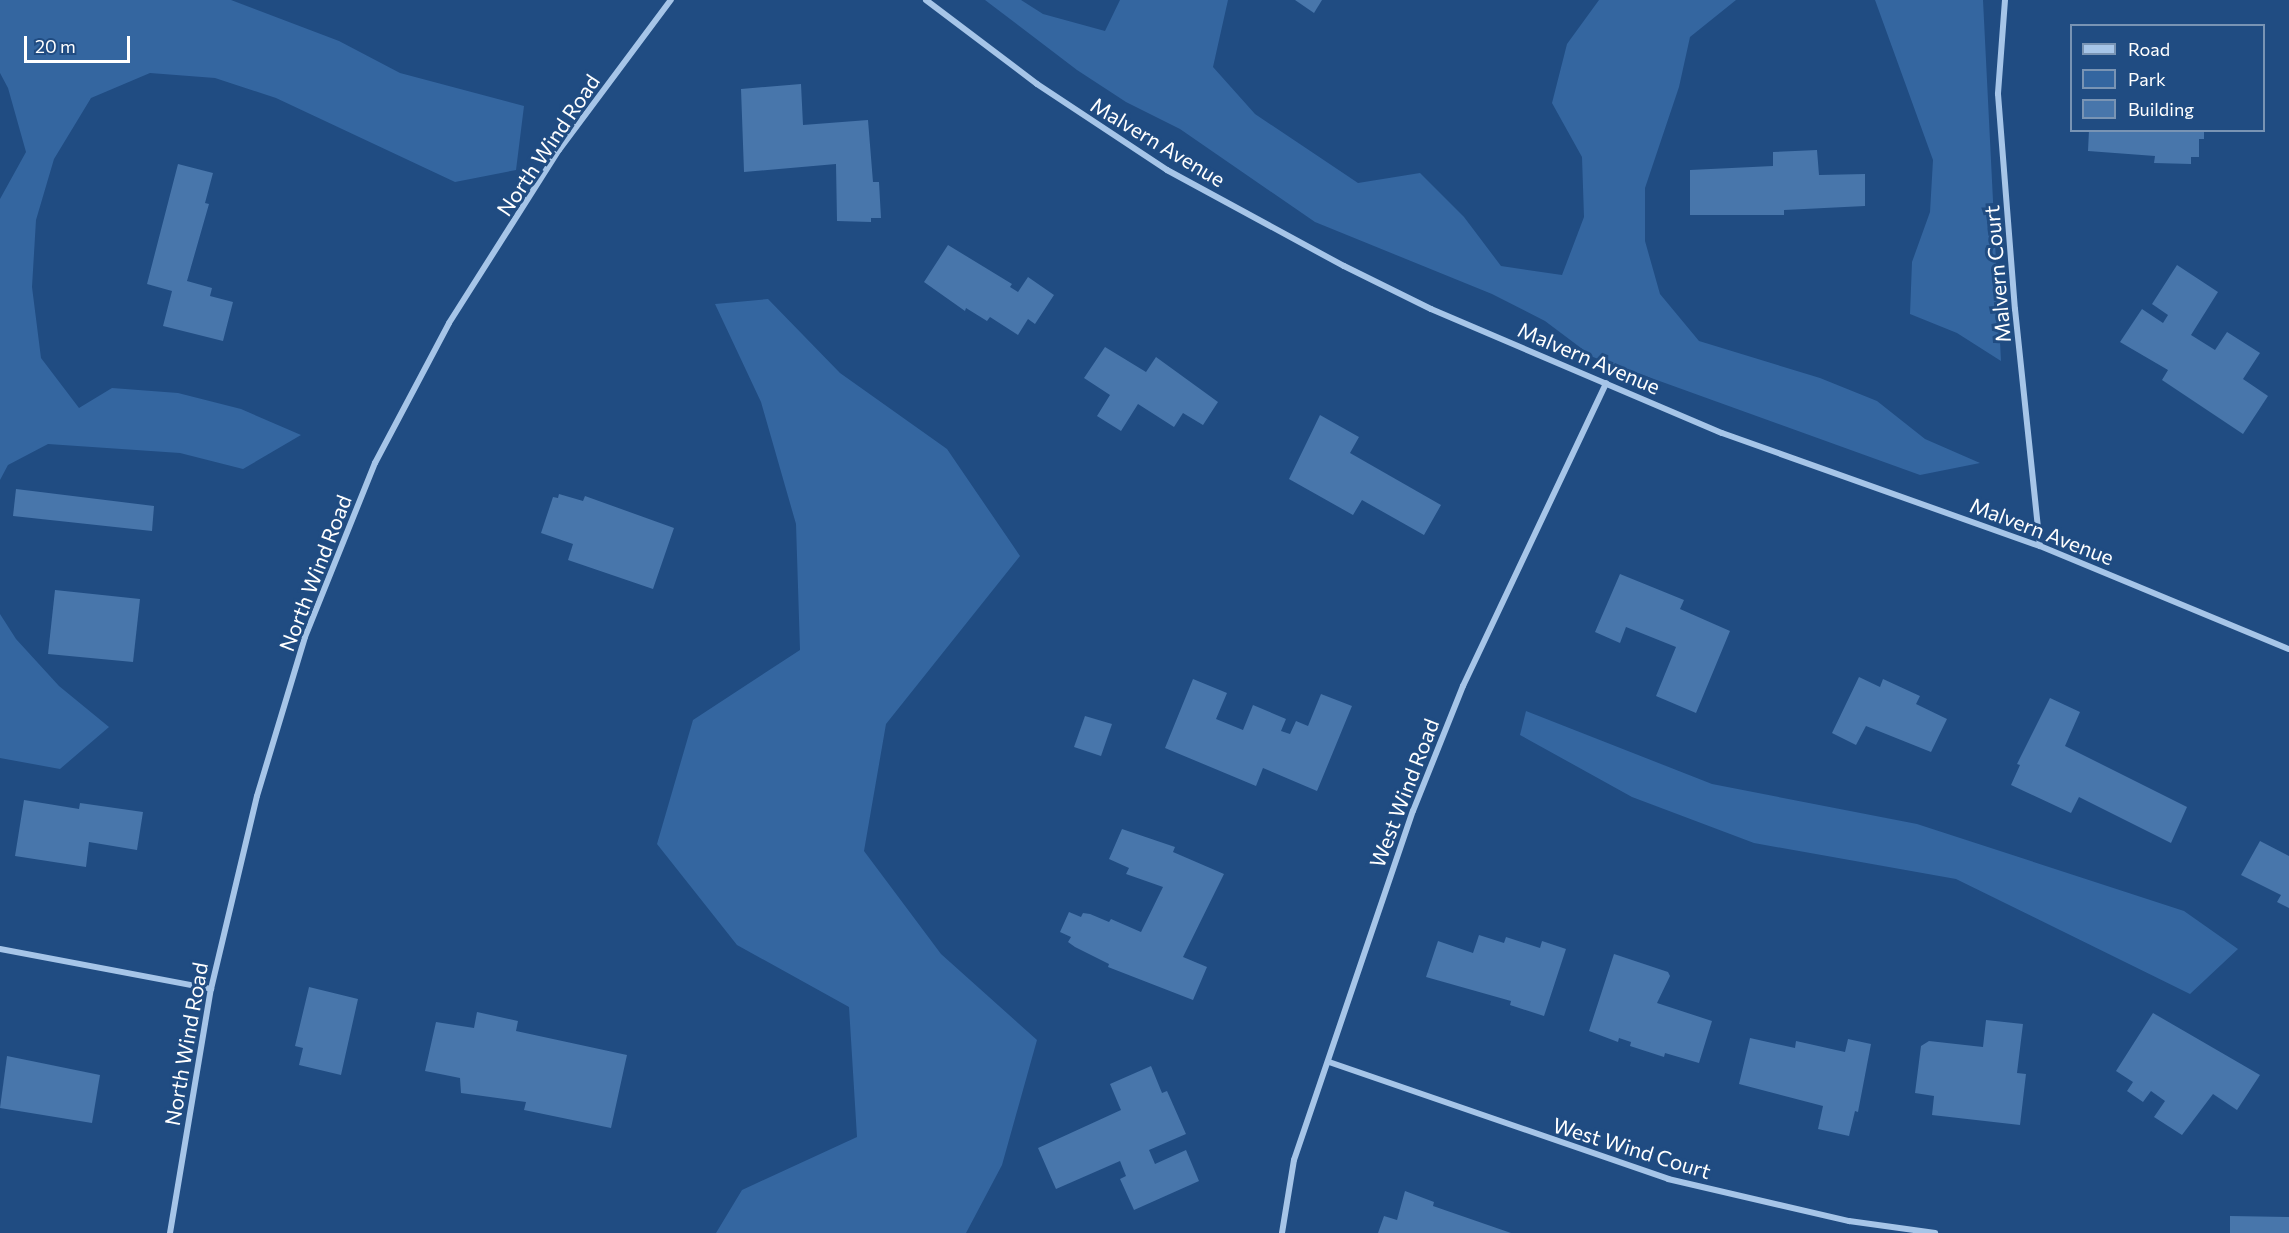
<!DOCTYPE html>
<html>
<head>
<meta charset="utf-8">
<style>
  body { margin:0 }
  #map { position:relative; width:2289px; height:1233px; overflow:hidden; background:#204c82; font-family:Commissioner,sans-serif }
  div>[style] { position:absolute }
  .green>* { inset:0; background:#3466a0 }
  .building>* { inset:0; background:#4876ab }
  .minor>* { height:6px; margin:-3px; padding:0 3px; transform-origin:3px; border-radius:3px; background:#a6c5e8 }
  span { translate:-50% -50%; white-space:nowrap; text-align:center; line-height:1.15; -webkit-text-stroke:6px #204c82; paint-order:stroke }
  .street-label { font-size:21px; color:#fff }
  .legend { position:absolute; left:2070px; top:24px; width:195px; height:108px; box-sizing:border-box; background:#204c82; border:2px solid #7994b4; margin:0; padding:8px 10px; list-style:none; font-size:18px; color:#fff }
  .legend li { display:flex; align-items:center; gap:12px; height:30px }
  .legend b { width:30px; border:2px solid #7994b4 }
  .scale { position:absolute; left:24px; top:36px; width:106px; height:27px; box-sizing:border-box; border:3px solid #fff; border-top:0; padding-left:8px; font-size:18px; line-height:21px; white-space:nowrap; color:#fff; -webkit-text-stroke:4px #204c82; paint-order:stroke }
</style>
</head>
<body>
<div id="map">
  <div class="green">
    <div style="clip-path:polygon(0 0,231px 0,339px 41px,400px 73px,524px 106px,516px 170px,455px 182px,276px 98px,215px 78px,150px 73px,91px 98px,54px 159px,36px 220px,32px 287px,41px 358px,79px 408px,112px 388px,178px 393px,241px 409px,301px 435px,243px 469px,180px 453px,48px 444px,8px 465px,0 480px,0 199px,26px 152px,8px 88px,0 73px)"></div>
    <div style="clip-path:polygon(985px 0,1021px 0,1043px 14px,1105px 31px,1120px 0,1228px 0,1213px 67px,1255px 114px,1358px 183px,1420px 173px,1464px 217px,1501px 266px,1562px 275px,1584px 217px,1582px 157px,1552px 103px,1567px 44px,1599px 0,1736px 0,1690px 37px,1679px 87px,1645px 188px,1645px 241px,1660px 294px,1699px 341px,1820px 378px,1877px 401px,1925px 439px,1980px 463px,1920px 475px,1593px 357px,1545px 321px,1492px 294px,1315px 222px,1180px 129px,1126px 102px,1077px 70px)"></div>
    <div style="clip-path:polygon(1875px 0,1983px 0,2001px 361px,1957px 333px,1910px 314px,1912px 262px,1930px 212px,1933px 160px)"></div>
    <div style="clip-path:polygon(768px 299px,840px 373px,947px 449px,1020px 556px,886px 724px,864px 851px,941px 954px,1037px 1040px,1002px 1165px,966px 1233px,716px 1233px,742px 1190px,857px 1137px,849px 1007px,737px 945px,657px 844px,693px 720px,800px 650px,796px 524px,761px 402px,715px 304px)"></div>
    <div style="clip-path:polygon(0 614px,16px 639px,59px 686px,109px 727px,60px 769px,0 758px)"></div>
    <div style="clip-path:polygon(1526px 711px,1712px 784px,1917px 824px,2184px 911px,2238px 949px,2190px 994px,1956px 879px,1754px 843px,1632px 797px,1520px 735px)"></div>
  </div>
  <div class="building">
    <div style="clip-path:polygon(1295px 0,1322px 0,1314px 13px)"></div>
    <div style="clip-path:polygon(801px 84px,803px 125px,868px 120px,873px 182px,879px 182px,881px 218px,871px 218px,871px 222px,837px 221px,836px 164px,744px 172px,741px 89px)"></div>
    <div style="clip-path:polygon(2089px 130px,2204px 130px,2204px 139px,2199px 139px,2199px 157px,2191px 157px,2191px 164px,2154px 163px,2155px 156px,2088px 151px)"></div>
    <div style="clip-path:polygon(1817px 150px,1819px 175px,1865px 174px,1865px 206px,1784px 210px,1784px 215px,1690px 215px,1690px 170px,1773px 166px,1773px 152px)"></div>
    <div style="clip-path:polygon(178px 164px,213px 173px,205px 203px,209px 204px,187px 281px,212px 288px,210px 296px,233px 302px,223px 341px,163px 326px,172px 291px,147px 284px)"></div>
    <div style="clip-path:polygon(948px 245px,1012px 284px,1010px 287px,1018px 292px,1028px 277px,1054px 295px,1035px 324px,1028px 319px,1018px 335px,990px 317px,987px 321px,966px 308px,965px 311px,924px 282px)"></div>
    <div style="clip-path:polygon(2177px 265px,2218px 292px,2191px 335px,2215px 350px,2227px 332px,2260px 353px,2243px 379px,2268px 396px,2243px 434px,2162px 380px,2168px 370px,2120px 342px,2142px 309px,2163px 323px,2168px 315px,2152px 304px)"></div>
    <div style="clip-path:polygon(1105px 347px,1146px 372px,1156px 357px,1218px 402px,1203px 425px,1183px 413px,1174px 427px,1138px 404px,1121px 431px,1097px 416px,1110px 395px,1084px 378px)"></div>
    <div style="clip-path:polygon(1320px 415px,1359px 437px,1350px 453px,1441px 505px,1424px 535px,1362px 500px,1353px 515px,1289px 479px)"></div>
    <div style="clip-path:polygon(16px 489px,154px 506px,152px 531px,13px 516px)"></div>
    <div style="clip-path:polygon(559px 494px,583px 501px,585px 496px,674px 528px,653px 589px,568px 560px,573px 544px,541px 533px,553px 497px,558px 498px)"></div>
    <div style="clip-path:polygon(1620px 574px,1684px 600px,1680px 609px,1730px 631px,1696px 713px,1656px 696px,1676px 647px,1626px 627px,1620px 643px,1595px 632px)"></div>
    <div style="clip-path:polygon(55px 590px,140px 599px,133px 662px,48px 654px)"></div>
    <div style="clip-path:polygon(1859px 677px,1880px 687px,1883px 679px,1920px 696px,1916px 704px,1947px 719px,1931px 752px,1866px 726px,1856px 745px,1832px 733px)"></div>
    <div style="clip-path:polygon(1193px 679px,1227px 693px,1216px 719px,1243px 730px,1253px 705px,1286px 719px,1281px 731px,1290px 734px,1296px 721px,1308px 726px,1321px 694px,1352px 706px,1317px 791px,1263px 768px,1256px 786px,1165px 748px)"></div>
    <div style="clip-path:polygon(2050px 698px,2080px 712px,2065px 746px,2187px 807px,2171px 843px,2079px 797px,2071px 813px,2011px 785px,2020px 765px,2017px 764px)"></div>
    <div style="clip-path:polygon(1085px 716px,1112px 724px,1101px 756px,1074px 747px)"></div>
    <div style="clip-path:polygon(24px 800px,79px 809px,80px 803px,143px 812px,137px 850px,89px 842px,86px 867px,15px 856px)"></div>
    <div style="clip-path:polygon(1122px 829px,1175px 847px,1173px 852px,1224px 874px,1183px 957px,1207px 967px,1193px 1000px,1108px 967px,1109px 964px,1075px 947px,1068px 942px,1071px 937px,1060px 932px,1069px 912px,1081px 917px,1083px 913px,1090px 914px,1109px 922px,1111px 919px,1141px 932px,1163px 887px,1126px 874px,1129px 868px,1109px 859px)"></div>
    <div style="clip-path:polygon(2260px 841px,2289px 856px,2289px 908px,2277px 902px,2281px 895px,2241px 875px)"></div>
    <div style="clip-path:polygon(1479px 935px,1504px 943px,1506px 937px,1540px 948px,1542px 941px,1566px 949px,1544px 1016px,1510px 1005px,1511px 1001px,1426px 977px,1438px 941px,1473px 953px)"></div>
    <div style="clip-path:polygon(1614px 954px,1668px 972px,1670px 976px,1657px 1003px,1712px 1021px,1699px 1063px,1665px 1053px,1664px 1057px,1630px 1046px,1631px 1042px,1619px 1038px,1618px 1042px,1589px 1031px)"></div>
    <div style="clip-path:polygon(309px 987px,358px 999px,341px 1075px,299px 1065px,303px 1048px,295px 1046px)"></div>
    <div style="clip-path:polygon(477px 1012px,518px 1021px,516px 1031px,627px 1055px,611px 1128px,524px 1110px,526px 1102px,461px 1093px,460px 1078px,425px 1071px,436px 1022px,474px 1028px)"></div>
    <div style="clip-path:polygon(2153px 1013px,2260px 1075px,2237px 1110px,2213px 1094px,2182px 1135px,2154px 1117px,2165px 1101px,2151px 1091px,2143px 1102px,2127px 1091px,2133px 1082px,2116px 1071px)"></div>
    <div style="clip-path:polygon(1986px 1020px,2023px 1024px,2017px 1073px,2026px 1074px,2020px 1125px,1932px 1115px,1934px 1096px,1915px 1093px,1921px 1046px,1929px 1041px,1983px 1047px)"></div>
    <div style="clip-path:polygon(1750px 1038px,1795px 1048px,1796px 1041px,1845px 1052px,1848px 1039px,1871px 1044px,1858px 1112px,1855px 1111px,1849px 1136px,1818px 1129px,1823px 1106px,1739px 1084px)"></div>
    <div style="clip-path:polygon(7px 1056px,100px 1075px,92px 1123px,0 1108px)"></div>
    <div style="clip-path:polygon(1151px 1066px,1162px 1093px,1167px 1091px,1186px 1134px,1149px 1150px,1155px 1164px,1186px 1150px,1199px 1181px,1134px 1210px,1120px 1179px,1126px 1176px,1120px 1161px,1056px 1189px,1038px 1148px,1121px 1110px,1110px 1084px)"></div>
    <div style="clip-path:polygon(1405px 1191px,1434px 1202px,1433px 1206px,1511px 1233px,1378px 1233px,1384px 1216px,1397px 1220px)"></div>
    <div style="clip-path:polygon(2230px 1216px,2289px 1217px,2289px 1233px,2230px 1233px)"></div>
  </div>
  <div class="minor">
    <div style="left:926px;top:0;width:139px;rotate:37.1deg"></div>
    <div style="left:1037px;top:84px;width:156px;rotate:33.5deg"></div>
    <div style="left:1167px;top:170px;width:201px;rotate:28.5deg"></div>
    <div style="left:1344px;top:266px;width:97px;rotate:26.3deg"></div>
    <div style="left:1431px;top:309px;width:316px;rotate:23.1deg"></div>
    <div style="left:1722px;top:433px;width:337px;rotate:19.6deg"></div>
    <div style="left:2040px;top:546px;width:269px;rotate:22.5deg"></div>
    <div style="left:2005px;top:0;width:94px;rotate:94.3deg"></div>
    <div style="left:1998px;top:94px;width:216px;rotate:85.5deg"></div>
    <div style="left:2015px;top:309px;width:238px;rotate:84deg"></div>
    <div style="left:0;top:949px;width:215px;rotate:10.7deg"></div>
    <div style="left:1329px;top:1062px;width:359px;rotate:19deg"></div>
    <div style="left:1668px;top:1179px;width:186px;rotate:13.1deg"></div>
    <div style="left:1849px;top:1221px;width:87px;rotate:7.9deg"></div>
    <div style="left:170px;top:1233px;width:247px;rotate:-80.5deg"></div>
    <div style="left:211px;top:989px;width:198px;rotate:-76.6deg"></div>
    <div style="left:257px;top:796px;width:166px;rotate:-73.2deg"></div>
    <div style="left:305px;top:637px;width:188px;rotate:-68.1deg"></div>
    <div style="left:375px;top:463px;width:158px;rotate:-62.1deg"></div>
    <div style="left:449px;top:323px;width:205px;rotate:-57.6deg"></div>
    <div style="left:559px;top:150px;width:187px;rotate:-53.3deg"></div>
    <div style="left:1282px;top:1233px;width:74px;rotate:-80.7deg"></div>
    <div style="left:1294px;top:1160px;width:369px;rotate:-71.2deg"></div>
    <div style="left:1413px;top:811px;width:135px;rotate:-68.2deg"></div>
    <div style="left:1463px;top:686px;width:335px;rotate:-64.7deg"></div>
  </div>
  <div class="street-label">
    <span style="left:1158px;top:142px;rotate:31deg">Malvern Avenue</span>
    <span style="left:548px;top:145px;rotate:-56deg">North Wind Road</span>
    <span style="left:1997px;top:274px;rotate:-95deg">Malvern Court</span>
    <span style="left:1589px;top:358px;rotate:23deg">Malvern Avenue</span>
    <span style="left:2042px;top:531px;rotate:21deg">Malvern Avenue</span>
    <span style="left:315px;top:573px;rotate:-69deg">North Wind Road</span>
    <span style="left:1404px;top:793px;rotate:-69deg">West Wind Road</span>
    <span style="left:186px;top:1044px;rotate:-80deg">North Wind Road</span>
    <span style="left:1632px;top:1148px;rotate:17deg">West Wind Court</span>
  </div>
  <ul class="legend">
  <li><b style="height:8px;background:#a6c5e8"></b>Road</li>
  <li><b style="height:16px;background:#3466a0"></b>Park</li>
  <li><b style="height:16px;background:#4876ab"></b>Building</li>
  </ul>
  <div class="scale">20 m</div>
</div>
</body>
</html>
